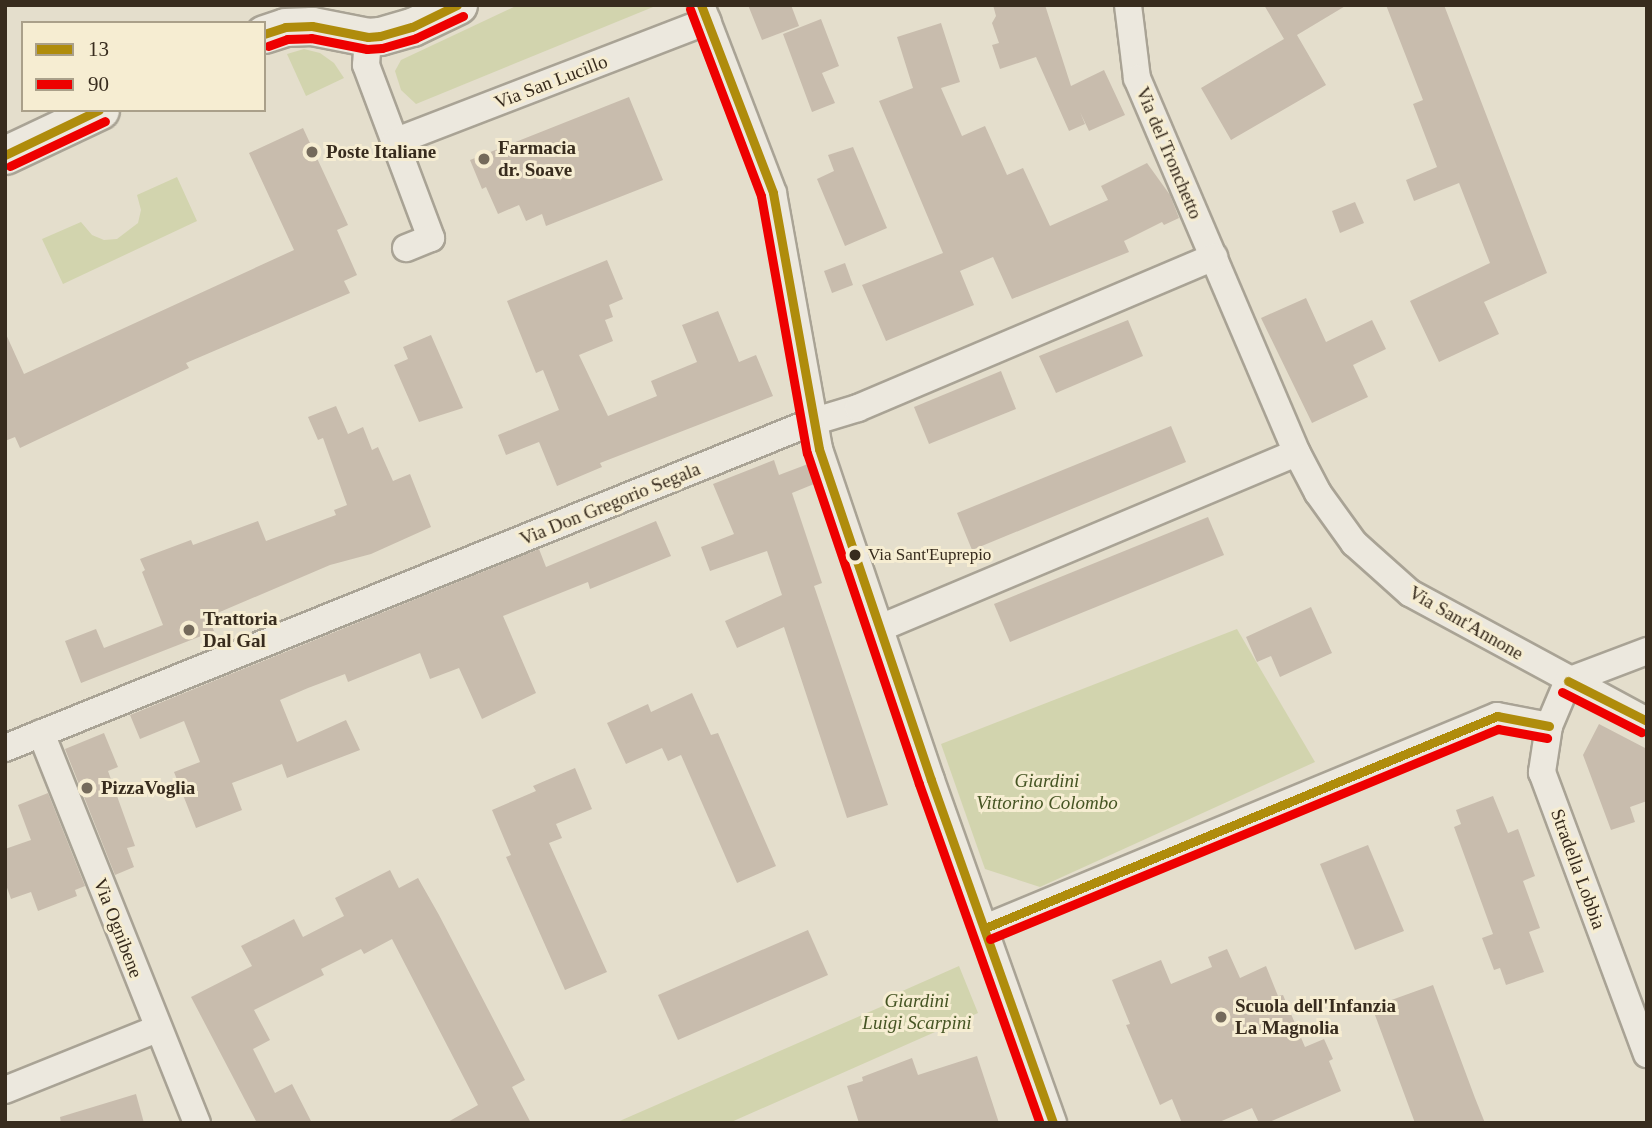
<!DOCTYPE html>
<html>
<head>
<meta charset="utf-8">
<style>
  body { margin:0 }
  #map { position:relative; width:1652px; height:1128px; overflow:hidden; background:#e4decc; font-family:Georgia,serif }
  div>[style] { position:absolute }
  .green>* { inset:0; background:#d2d4ae }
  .building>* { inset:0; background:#c8bcad }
  .roads { filter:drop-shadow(2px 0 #a9a395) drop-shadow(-2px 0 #a9a395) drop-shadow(0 2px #a9a395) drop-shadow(0 -2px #a9a395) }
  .street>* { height:26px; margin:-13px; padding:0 13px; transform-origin:13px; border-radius:13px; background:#ece8de }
  .secondary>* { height:37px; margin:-18.5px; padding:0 18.5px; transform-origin:18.5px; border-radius:18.5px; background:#ece8de }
  .bus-1>* { height:9px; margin:-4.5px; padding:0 4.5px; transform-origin:4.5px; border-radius:4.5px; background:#af8c0c }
  .bus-2>* { height:9px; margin:-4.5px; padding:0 4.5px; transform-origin:4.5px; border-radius:4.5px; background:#e00 }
  .dots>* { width:19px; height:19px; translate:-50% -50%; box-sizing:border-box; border:4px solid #f6edd2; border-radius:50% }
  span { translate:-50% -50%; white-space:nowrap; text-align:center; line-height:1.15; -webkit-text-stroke:6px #f6edd2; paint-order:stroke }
  .bus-label { font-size:17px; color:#382c1e }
  .left { translate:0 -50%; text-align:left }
  .street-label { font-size:19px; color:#382c1e }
  .poi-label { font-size:19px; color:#382c1e; font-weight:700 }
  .park-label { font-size:19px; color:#465524; font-style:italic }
  .frame { position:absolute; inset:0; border:7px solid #382c1e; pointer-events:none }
  .legend { position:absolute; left:21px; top:21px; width:245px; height:91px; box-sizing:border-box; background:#f6edd2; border:2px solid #aaa08a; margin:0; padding:9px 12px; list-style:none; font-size:21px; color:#382c1e }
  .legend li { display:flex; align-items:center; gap:14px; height:35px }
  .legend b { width:35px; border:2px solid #aaa08a }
</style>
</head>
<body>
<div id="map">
  <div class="green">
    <div style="clip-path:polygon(518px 5px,658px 5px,416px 104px,401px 90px,395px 71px,401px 60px)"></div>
    <div style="clip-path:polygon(304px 49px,320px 53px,334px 63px,344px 78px,306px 96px,287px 54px)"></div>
    <div style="clip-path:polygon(177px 177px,197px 221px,63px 284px,42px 239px,81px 222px,92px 235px,104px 240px,117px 239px,138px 223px,141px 210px,137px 195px)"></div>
    <div style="clip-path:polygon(1237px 629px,1315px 762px,1040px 887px,985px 869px,941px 744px)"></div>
    <div style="clip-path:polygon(959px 966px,978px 1013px,729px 1123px,615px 1123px,892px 1002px,891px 996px)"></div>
  </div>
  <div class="building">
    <div style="clip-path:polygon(748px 5px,791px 5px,799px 26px,762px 40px)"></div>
    <div style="clip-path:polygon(993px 5px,1045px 5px,1071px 86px,1104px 70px,1125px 115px,1089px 131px,1080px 112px,1085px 124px,1069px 131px,1036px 57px,1000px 69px,992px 45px,999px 43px,992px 23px,996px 16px)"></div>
    <div style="clip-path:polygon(1264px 5px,1347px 5px,1297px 35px,1326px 85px,1231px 140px,1201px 88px,1284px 39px)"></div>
    <div style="clip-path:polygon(1386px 5px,1444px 5px,1547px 273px,1484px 302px,1499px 334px,1439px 362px,1410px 301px,1490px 263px,1459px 183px,1414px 201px,1406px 180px,1437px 167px,1413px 104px,1423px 100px)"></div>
    <div style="clip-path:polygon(821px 19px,839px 66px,822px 73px,835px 103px,812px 112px,783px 34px)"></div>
    <div style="clip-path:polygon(941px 23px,960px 82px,941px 88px,962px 136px,985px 126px,1007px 175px,1023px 168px,1050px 226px,1108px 200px,1101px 186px,1147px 163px,1170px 195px,1179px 218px,1164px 225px,1162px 222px,1124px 241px,1129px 252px,1012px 299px,993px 257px,960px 271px,974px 305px,886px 341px,862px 285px,943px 253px,879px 101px,913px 88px,897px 37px)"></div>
    <div style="clip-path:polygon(629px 97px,663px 180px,546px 226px,542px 214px,526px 221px,519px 205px,498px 214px,486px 187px,482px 189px,470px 160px)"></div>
    <div style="clip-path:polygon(303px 128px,348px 225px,337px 230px,357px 275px,344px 281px,350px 293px,186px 363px,189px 368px,20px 448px,15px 437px,5px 441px,5px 332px,24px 374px,294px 250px,249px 153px)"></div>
    <div style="clip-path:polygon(853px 147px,887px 228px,845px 246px,817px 179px,834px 171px,828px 155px)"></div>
    <div style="clip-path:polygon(1355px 202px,1364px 223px,1340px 233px,1332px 211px)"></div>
    <div style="clip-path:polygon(607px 260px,623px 299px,609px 305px,613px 317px,605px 320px,613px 341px,579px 355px,608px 416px,657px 396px,651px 381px,697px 362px,682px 325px,718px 311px,739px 362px,756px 355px,773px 396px,600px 463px,602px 467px,557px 486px,539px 442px,506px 455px,498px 435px,559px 410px,543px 370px,536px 373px,507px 301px)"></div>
    <div style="clip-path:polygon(845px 263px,853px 285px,832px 293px,824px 271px)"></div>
    <div style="clip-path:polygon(1306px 298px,1326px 342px,1372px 320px,1386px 349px,1353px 365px,1368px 397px,1312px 423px,1261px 318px)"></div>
    <div style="clip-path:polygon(1128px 320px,1143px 356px,1056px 393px,1039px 356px)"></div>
    <div style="clip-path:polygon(431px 335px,463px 408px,419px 422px,394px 365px,408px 359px,403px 347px)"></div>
    <div style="clip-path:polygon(1001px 371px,1016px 409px,929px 444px,914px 407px)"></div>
    <div style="clip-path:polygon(336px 406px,348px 434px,363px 427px,372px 450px,378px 447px,393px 481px,410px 474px,431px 527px,371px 554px,330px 565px,208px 617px,214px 631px,81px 683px,65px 641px,96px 629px,104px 648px,163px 625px,142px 572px,145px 570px,140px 559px,191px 540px,193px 545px,258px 521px,266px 541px,336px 515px,334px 510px,347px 505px,323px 438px,318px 440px,308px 417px)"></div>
    <div style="clip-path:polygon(1171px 426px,1186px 462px,972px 550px,957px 513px)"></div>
    <div style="clip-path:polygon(774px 460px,779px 475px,808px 464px,814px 484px,792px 493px,822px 583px,814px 586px,888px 805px,847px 818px,784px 627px,737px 648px,725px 621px,782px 595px,767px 551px,710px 571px,701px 547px,734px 534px,713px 484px)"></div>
    <div style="clip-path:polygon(1208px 517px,1224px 555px,1010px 642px,994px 604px)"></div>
    <div style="clip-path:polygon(656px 521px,671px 556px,590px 589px,588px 582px,503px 616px,536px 693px,482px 719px,459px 668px,430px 679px,420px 653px,348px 682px,345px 674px,308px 688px,280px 700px,297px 742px,346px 720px,360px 750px,287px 778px,282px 764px,232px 783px,242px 810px,196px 828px,174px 772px,200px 762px,184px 721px,140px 739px,130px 715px,539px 549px,546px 567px)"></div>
    <div style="clip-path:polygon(1311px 607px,1332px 653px,1280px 677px,1271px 656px,1257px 662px,1246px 637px)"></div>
    <div style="clip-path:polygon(692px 693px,711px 735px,718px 733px,776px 866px,737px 883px,681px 755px,668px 761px,662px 748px,626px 764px,607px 723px,648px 704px,651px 712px)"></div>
    <div style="clip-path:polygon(1599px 724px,1647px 749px,1647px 801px,1630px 807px,1635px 822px,1611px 830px,1583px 755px)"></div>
    <div style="clip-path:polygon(104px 733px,118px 767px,108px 771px,135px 846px,127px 848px,134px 867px,115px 875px,65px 749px)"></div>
    <div style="clip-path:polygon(575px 768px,592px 809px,556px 824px,562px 838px,549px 843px,607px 972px,565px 990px,506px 857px,511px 855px,492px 810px,536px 791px,533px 786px)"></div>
    <div style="clip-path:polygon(48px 793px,85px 886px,75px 890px,77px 896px,38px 911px,31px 892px,11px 899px,5px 882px,5px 849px,31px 840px,18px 805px)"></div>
    <div style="clip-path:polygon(1493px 796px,1508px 833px,1518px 829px,1535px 876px,1523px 881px,1540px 928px,1529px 932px,1544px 972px,1506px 985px,1500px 968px,1494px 970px,1482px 938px,1493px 934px,1454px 827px,1461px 824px,1456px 810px)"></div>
    <div style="clip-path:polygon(1368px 845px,1404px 931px,1355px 950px,1320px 864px)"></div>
    <div style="clip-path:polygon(390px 870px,399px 888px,418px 878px,439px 915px,525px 1080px,512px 1087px,531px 1123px,446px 1123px,478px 1105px,392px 939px,364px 954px,361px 949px,321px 969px,324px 975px,254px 1010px,270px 1040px,253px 1049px,275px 1093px,292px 1084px,312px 1123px,257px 1123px,191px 997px,252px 966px,241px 946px,294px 919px,303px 937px,344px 916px,335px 898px)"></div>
    <div style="clip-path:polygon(808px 930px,828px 975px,678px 1040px,658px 995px)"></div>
    <div style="clip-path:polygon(1227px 949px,1240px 978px,1266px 966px,1278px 996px,1283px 995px,1305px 1047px,1324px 1039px,1333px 1059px,1329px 1061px,1341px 1091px,1267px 1123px,1259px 1123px,1252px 1108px,1217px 1123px,1182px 1123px,1172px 1099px,1160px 1105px,1126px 1025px,1130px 1024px,1112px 980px,1161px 960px,1171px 984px,1212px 967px,1208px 957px)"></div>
    <div style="clip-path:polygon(1433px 985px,1475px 1098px,1485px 1123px,1415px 1123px,1372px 1007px)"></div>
    <div style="clip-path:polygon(977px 1056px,999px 1123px,859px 1123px,847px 1086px,863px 1081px,862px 1077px,912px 1058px,918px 1075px)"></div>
    <div style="clip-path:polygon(136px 1094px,144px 1123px,61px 1123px,60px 1117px)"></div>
  </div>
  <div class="roads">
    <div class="street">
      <div style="left:701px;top:5px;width:201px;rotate:69deg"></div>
      <div style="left:773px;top:193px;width:260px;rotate:79.8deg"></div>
      <div style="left:819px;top:449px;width:349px;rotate:71.3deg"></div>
      <div style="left:931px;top:780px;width:364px;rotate:70.4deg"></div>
      <div style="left:1128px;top:5px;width:74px;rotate:83deg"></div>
      <div style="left:1137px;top:78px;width:408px;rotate:66.9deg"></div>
      <div style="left:1297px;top:453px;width:45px;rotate:62.3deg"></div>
      <div style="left:1318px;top:493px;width:62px;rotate:54.2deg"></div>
      <div style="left:1354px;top:543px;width:75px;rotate:41.8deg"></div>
      <div style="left:1410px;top:593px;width:269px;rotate:28.4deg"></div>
      <div style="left:368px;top:37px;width:28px;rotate:94deg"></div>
      <div style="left:366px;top:65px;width:185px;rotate:69.4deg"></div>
      <div style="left:431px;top:238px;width:27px;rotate:158deg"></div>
      <div style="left:394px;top:142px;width:336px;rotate:-21.1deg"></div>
      <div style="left:880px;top:628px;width:452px;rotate:-22.8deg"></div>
      <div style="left:1568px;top:681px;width:49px;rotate:112.9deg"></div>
      <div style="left:1549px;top:726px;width:47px;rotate:98.7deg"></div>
      <div style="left:1542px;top:772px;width:301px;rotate:69.6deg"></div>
      <div style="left:1568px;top:681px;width:85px;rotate:-20.8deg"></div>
      <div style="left:41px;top:733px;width:420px;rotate:68.2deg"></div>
      <div style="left:5px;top:748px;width:870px;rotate:-22deg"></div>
      <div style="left:812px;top:422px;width:48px;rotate:-16.9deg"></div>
      <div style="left:858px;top:408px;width:387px;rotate:-23deg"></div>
      <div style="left:985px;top:928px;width:554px;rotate:-22.49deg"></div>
      <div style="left:1497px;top:716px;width:53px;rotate:10.9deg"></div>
      <div style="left:5px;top:1090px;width:164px;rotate:-21.9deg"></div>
    </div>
    <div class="secondary">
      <div style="left:264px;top:34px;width:22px;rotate:-18deg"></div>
      <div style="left:285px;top:27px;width:27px;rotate:-2deg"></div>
      <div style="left:312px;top:26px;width:57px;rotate:11.1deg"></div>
      <div style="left:368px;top:37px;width:12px;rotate:-5deg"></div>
      <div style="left:380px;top:36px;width:33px;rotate:-16deg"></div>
      <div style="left:412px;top:27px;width:51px;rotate:-25.6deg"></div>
      <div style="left:5px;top:155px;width:105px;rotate:-25.3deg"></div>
    </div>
  </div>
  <div class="bus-1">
    <div style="left:701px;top:5px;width:201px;rotate:69deg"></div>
    <div style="left:773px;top:193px;width:260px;rotate:79.8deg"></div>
    <div style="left:819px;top:449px;width:349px;rotate:71.3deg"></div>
    <div style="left:931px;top:780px;width:364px;rotate:70.4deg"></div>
    <div style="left:264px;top:34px;width:22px;rotate:-18deg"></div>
    <div style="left:285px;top:27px;width:27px;rotate:-2deg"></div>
    <div style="left:312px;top:26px;width:57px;rotate:11.1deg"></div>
    <div style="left:368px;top:37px;width:12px;rotate:-5deg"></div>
    <div style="left:380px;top:36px;width:33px;rotate:-16deg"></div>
    <div style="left:412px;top:27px;width:50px;rotate:-26.1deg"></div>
    <div style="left:5px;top:155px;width:104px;rotate:-25.6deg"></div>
    <div style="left:1568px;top:681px;width:89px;rotate:26.9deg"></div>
    <div style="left:985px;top:928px;width:554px;rotate:-22.49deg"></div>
    <div style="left:1497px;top:716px;width:53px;rotate:10.9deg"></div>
  </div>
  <div class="bus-2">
    <div style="left:690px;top:9px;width:200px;rotate:69.2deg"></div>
    <div style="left:761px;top:196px;width:261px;rotate:79.9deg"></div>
    <div style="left:807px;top:453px;width:349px;rotate:71.3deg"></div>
    <div style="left:919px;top:784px;width:360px;rotate:70.4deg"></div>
    <div style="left:268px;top:46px;width:20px;rotate:-20deg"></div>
    <div style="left:287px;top:39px;width:24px;rotate:-2deg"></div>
    <div style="left:311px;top:38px;width:57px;rotate:11.1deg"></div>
    <div style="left:367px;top:49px;width:15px;rotate:-4deg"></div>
    <div style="left:382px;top:48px;width:35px;rotate:-16deg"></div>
    <div style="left:416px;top:38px;width:52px;rotate:-25.1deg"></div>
    <div style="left:10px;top:166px;width:105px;rotate:-25.3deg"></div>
    <div style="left:1562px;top:692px;width:89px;rotate:26.9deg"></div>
    <div style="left:990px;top:939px;width:550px;rotate:-22.46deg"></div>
    <div style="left:1498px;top:729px;width:50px;rotate:10.4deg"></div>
  </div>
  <div class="dots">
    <div style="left:312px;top:152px;background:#746a5b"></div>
    <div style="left:484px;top:159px;background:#746a5b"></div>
    <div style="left:855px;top:555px;background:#382c1e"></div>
    <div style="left:189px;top:630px;background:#746a5b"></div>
    <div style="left:87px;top:788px;background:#746a5b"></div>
    <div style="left:1221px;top:1017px;background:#746a5b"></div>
  </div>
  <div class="bus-label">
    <span class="left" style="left:868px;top:555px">Via Sant'Euprepio</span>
  </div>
  <div class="street-label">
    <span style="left:551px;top:82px;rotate:-21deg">Via San Lucillo</span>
    <span style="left:1169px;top:153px;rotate:67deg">Via del Tronchetto</span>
    <span style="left:610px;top:504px;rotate:-22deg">Via Don Gregorio Segala</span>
    <span style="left:1466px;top:623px;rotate:30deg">Via Sant'Annone</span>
    <span style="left:1578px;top:869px;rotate:70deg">Stradella Lobbia</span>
    <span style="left:118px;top:928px;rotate:69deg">Via Ognibene</span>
  </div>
  <div class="poi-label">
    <span class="left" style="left:498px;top:159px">Farmacia<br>dr. Soave</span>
    <span class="left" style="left:326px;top:152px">Poste Italiane</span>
    <span class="left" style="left:203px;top:630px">Trattoria<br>Dal Gal</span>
    <span class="left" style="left:101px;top:788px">PizzaVoglia</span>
    <span class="left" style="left:1235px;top:1017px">Scuola dell'Infanzia<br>La Magnolia</span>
  </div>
  <div class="park-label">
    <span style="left:1047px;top:792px">Giardini<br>Vittorino Colombo</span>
    <span style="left:917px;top:1012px">Giardini<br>Luigi Scarpini</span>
  </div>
  <div class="frame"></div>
  <ul class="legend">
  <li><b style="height:9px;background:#af8c0c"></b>13</li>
  <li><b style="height:9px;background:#e00"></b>90</li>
  </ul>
</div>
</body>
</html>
